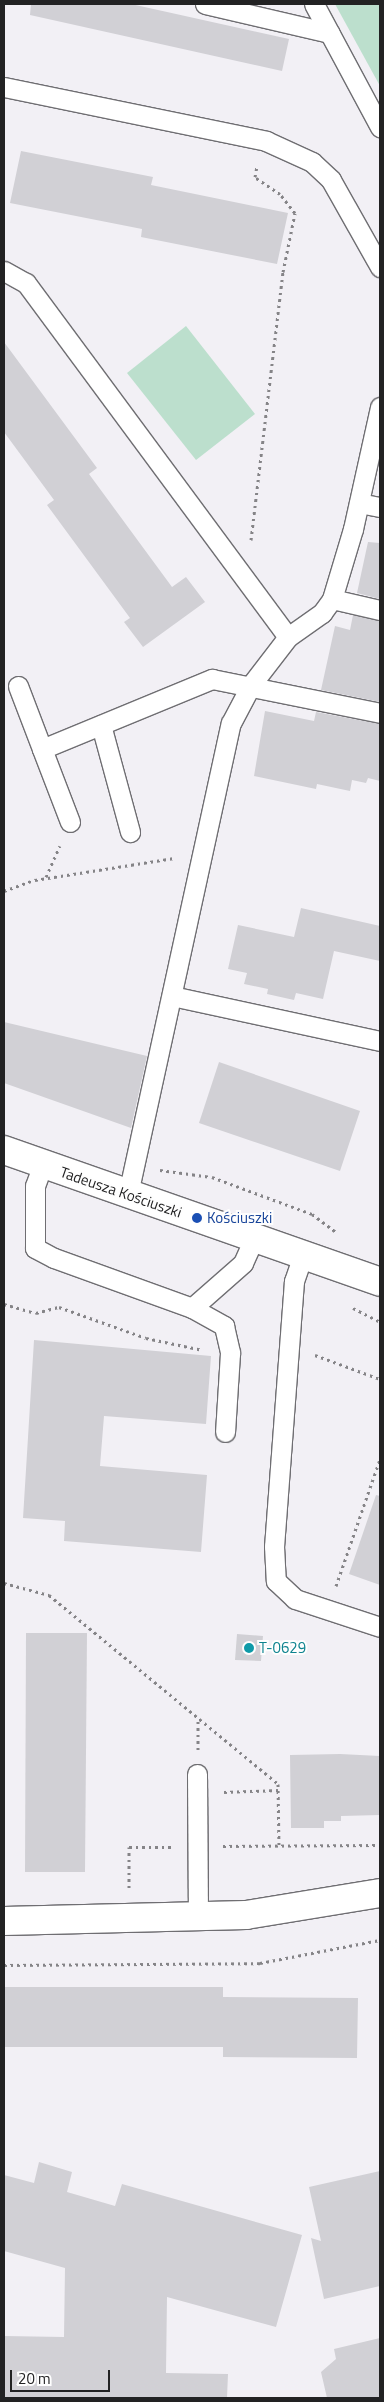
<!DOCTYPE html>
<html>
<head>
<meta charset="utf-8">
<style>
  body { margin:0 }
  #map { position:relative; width:384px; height:2402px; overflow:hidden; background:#f2f0f5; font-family:"Titillium Web",sans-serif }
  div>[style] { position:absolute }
  .green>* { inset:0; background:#bcdfcd }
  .building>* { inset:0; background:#d1d0d5 }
  .path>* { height:3px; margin-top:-1.5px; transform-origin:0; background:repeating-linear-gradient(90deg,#858487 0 2.5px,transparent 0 6.5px) }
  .roads { filter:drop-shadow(1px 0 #6f6e72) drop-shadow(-1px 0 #6f6e72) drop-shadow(0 1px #6f6e72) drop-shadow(0 -1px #6f6e72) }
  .lane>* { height:19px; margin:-9.5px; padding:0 9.5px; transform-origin:9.5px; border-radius:9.5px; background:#fff }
  .street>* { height:28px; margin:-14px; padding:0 14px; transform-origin:14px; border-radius:14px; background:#fff }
  .secondary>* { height:28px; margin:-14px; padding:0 14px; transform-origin:14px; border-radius:14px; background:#fff }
  .dots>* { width:14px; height:14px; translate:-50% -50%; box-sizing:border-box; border:2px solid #fefefe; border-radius:50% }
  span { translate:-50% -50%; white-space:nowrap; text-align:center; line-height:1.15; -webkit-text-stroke:4px #fefefe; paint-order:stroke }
  .street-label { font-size:15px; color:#222223 }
  .transit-label { font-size:15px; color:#164399 }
  .left { translate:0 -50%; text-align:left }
  .culture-label { font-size:15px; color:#0d838f }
  .frame { position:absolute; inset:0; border:5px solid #222223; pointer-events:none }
  .scale { position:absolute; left:10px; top:2370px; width:100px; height:22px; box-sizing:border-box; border:2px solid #222223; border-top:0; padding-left:6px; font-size:15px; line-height:18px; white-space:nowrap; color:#222223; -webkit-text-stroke:4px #fefefe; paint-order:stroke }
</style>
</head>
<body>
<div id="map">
  <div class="green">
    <div style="clip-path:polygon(335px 4px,380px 4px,380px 86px)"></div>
    <div style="clip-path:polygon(186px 326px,255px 414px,196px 460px,127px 373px)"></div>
  </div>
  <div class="building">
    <div style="clip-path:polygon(31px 4px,131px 4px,289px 39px,282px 71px,30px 15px)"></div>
    <div style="clip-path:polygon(21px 151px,153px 177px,151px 185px,288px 213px,277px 264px,141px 237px,142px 229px,10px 203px)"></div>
    <div style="clip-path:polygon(4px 342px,97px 468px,89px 474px,172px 587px,186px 577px,205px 602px,143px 647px,124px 622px,130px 618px,47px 505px,54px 500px,4px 432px)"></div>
    <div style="clip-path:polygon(368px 542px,380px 543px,380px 599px,357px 593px)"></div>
    <div style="clip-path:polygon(353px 615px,380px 621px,380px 702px,321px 690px,335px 626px,350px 630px)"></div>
    <div style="clip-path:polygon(265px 711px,314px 721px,316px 712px,380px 724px,380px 781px,368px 778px,366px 783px,352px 780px,350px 791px,317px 784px,316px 789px,254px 776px)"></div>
    <div style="clip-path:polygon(301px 908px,380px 926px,380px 961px,334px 951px,323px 999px,296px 993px,294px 1000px,267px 994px,268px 989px,244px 984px,247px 973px,228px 969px,238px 925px,294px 937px)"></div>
    <div style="clip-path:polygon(4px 1022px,147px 1056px,131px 1128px,4px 1083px)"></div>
    <div style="clip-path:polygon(219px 1062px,360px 1111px,340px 1171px,199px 1123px)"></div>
    <div style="clip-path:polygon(34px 1340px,211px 1356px,206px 1424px,104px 1416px,100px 1466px,207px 1475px,201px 1552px,64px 1541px,65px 1521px,23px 1518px)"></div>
    <div style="clip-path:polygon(376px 1495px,380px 1496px,380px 1585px,349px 1574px)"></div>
    <div style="clip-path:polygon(26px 1633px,87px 1633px,85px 1872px,25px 1872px)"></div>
    <div style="clip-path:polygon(237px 1634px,263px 1636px,261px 1661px,235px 1660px)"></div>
    <div style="clip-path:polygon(340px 1754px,380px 1756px,380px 1815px,341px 1816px,341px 1821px,324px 1821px,324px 1828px,291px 1828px,290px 1755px)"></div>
    <div style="clip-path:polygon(4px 1987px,223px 1987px,223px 1997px,358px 1998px,357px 2058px,223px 2057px,223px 2047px,4px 2047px)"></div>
    <div style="clip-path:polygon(39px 2162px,72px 2172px,67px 2192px,115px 2206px,122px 2184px,302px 2235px,276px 2327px,167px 2297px,166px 2373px,228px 2374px,227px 2398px,4px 2397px,4px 2336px,64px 2337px,65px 2268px,4px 2251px,4px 2175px,34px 2183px)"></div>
    <div style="clip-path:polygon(380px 2171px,380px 2286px,324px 2299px,311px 2238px,321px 2241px,309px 2187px)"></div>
    <div style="clip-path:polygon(380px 2338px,380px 2398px,327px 2398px,321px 2372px,336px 2359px,334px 2349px)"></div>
  </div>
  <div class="path">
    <div style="left:251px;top:540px;width:270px;rotate:-83.2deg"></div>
    <div style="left:283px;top:272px;width:60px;rotate:-78.5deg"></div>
    <div style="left:295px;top:213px;width:24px;rotate:-128deg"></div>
    <div style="left:280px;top:194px;width:30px;rotate:-146deg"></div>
    <div style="left:255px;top:177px;width:11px;rotate:-80deg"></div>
    <div style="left:46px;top:877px;width:34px;rotate:-66deg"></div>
    <div style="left:4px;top:891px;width:33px;rotate:-20deg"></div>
    <div style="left:35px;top:880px;width:141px;rotate:-9deg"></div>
    <div style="left:160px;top:1170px;width:52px;rotate:7.7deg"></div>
    <div style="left:212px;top:1177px;width:107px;rotate:20.3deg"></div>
    <div style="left:312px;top:1214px;width:30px;rotate:37deg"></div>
    <div style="left:4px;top:1304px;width:33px;rotate:16deg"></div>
    <div style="left:36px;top:1313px;width:24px;rotate:-15deg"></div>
    <div style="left:59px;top:1307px;width:92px;rotate:19.6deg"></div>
    <div style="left:146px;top:1338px;width:58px;rotate:11.9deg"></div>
    <div style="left:353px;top:1308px;width:30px;rotate:27deg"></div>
    <div style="left:315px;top:1355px;width:69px;rotate:20.3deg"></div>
    <div style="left:4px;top:1583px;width:47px;rotate:14.9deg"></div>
    <div style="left:49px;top:1595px;width:297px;rotate:39.5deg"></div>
    <div style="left:278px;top:1784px;width:62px;rotate:89.1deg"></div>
    <div style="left:336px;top:1586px;width:134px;rotate:-70.9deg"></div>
    <div style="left:198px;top:1750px;width:32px;rotate:-90deg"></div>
    <div style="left:224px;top:1792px;width:54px;rotate:-2.1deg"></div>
    <div style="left:223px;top:1846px;width:157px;rotate:-0.4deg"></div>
    <div style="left:129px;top:1888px;width:41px;rotate:-90deg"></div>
    <div style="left:129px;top:1847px;width:43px"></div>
    <div style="left:4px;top:1965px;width:256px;rotate:-0.4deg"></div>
    <div style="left:260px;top:1963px;width:122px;rotate:-10.9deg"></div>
  </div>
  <div class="roads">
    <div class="lane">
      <div style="left:205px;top:4px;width:128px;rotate:13.1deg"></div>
      <div style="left:314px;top:4px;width:140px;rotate:61.8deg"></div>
      <div style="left:4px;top:87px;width:268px;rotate:11.6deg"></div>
      <div style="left:266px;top:141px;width:51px;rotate:24.5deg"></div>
      <div style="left:312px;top:162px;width:26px;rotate:43deg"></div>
      <div style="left:331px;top:180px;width:100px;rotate:60.6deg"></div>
      <div style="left:4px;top:271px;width:25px;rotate:29deg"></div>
      <div style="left:26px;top:283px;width:440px;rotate:53.5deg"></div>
      <div style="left:359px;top:503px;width:21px;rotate:11deg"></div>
      <div style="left:332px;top:599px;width:49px;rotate:12.9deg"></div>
      <div style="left:18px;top:686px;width:67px;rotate:69.1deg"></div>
      <div style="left:42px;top:749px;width:184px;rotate:-22.4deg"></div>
      <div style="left:212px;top:679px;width:171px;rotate:11.4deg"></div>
      <div style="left:101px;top:725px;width:111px;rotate:74.8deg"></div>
      <div style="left:42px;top:749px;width:78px;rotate:69deg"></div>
      <div style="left:172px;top:996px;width:213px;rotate:12.2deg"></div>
      <div style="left:43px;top:1164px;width:23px;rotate:110deg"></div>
      <div style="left:35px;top:1186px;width:62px;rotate:90deg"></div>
      <div style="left:35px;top:1248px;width:21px;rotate:28deg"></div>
      <div style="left:54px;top:1258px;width:147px;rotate:19.9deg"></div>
      <div style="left:192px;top:1308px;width:68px;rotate:-41.4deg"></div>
      <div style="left:243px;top:1263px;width:27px;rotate:-66deg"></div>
      <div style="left:128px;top:1194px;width:482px;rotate:-77.7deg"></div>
      <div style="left:231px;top:723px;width:43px;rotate:-62.2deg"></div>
      <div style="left:251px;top:685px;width:61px;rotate:-52.4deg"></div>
      <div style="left:288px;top:637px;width:42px;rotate:-35.2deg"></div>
      <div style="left:322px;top:613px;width:17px;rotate:-54deg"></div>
      <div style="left:332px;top:599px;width:73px;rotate:-73.3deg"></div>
      <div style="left:353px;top:529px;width:125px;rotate:-77.5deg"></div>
      <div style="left:303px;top:1255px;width:28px;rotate:109deg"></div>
      <div style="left:294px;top:1281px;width:266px;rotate:94.3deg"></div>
      <div style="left:274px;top:1546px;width:35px;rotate:87deg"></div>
      <div style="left:276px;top:1581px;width:26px;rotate:43deg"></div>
      <div style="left:295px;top:1599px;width:89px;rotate:18.2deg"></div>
      <div style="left:192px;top:1308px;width:37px;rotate:29deg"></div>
      <div style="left:224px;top:1326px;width:28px;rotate:77deg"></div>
      <div style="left:230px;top:1353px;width:79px;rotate:93.6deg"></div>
      <div style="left:197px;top:1774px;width:142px;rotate:89.6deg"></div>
    </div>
    <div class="street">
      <div style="left:4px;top:1921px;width:242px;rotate:-1.4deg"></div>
      <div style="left:246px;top:1915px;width:136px;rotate:-9.3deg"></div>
    </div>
    <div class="secondary">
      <div style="left:4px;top:1150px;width:398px;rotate:19.3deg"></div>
    </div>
  </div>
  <div class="dots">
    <div style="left:197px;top:1218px;background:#1a4fb4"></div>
    <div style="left:249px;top:1648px;background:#0f9aa8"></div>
  </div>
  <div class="street-label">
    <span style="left:121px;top:1192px;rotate:19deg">Tadeusza Kościuszki</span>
  </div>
  <div class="transit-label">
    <span class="left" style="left:207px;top:1218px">Kościuszki</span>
  </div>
  <div class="culture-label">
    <span class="left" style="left:259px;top:1648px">T-0629</span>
  </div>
  <div class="frame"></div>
  <div class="scale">20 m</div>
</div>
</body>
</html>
